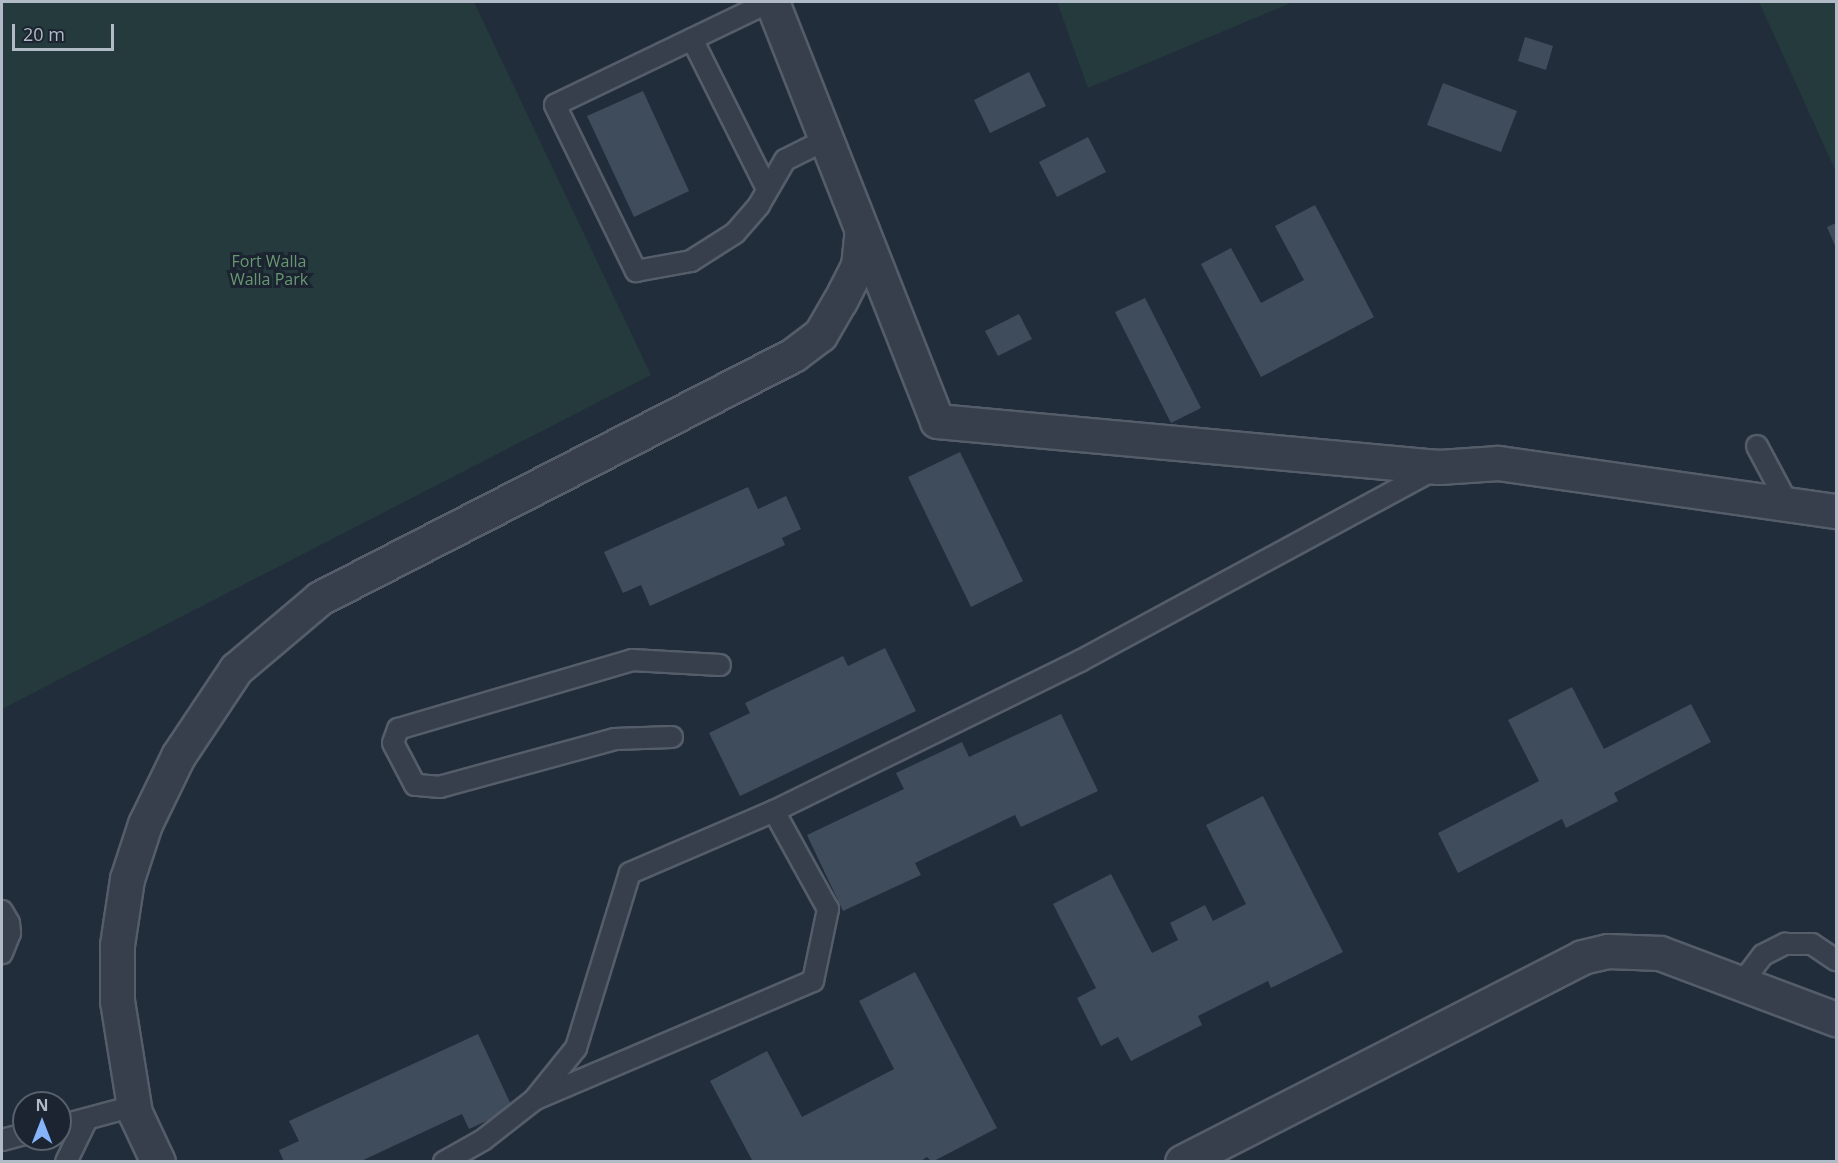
<!DOCTYPE html>
<html>
<head>
<meta charset="utf-8">
<style>
  body { margin:0 }
  #map { position:relative; width:1838px; height:1163px; overflow:hidden; background:#222d3b; font-family:"Open Sans",sans-serif }
  div>[style] { position:absolute }
  .green>* { inset:0; background:#243a3c }
  .building>* { inset:0; background:#3e4c5b }
  .roads { filter:drop-shadow(2px 0 #545d69) drop-shadow(-2px 0 #545d69) drop-shadow(0 2px #545d69) drop-shadow(0 -2px #545d69) }
  .service>* { height:20px; margin:-10px; padding:0 10px; transform-origin:10px; border-radius:10px; background:#363f4b }
  .minor>* { height:33px; margin:-16.5px; padding:0 16.5px; transform-origin:16.5px; border-radius:16.5px; background:#363f4b }
  span { translate:-50% -50%; white-space:nowrap; text-align:center; line-height:1.15; -webkit-text-stroke:6px #1b2430; paint-order:stroke }
  .park-label { font-size:16px; color:#689872 }
  .frame { position:absolute; inset:0; border:3px solid #b1bac7; pointer-events:none }
  .north { position:absolute; left:12px; top:1091px; width:60px; height:60px; box-sizing:border-box; background:#1b2430; border:2px solid #57606c; border-radius:50%; rotate:0deg; font-size:16px; font-weight:700; line-height:24px; text-align:center; color:#b1bac7 }
  .north::after { content:''; display:block; margin:auto; width:21px; height:27px; background:#85b4f9; clip-path:polygon(50% 0,100% 100%,50% 72%,0 100%) }
  .scale { position:absolute; left:12px; top:24px; width:102px; height:27px; box-sizing:border-box; border:3px solid #b1bac7; border-top:0; padding-left:8px; font-size:18px; line-height:21px; white-space:nowrap; color:#b1bac7; -webkit-text-stroke:4px #1b2430; paint-order:stroke }
</style>
</head>
<body>
<div id="map">
  <div class="green">
    <div style="clip-path:polygon(2px 2px,474px 2px,651px 375px,2px 709px)"></div>
    <div style="clip-path:polygon(1057px 2px,1293px 2px,1088px 88px)"></div>
    <div style="clip-path:polygon(1759px 2px,1836px 2px,1836px 172px)"></div>
  </div>
  <div class="building">
    <div style="clip-path:polygon(1525px 37px,1553px 46px,1546px 70px,1518px 61px)"></div>
    <div style="clip-path:polygon(1029px 72px,1046px 106px,990px 133px,974px 100px)"></div>
    <div style="clip-path:polygon(1443px 83px,1517px 111px,1501px 152px,1427px 125px)"></div>
    <div style="clip-path:polygon(643px 91px,689px 191px,634px 217px,587px 116px)"></div>
    <div style="clip-path:polygon(1088px 137px,1106px 172px,1057px 197px,1039px 162px)"></div>
    <div style="clip-path:polygon(1315px 205px,1374px 317px,1261px 377px,1201px 264px,1231px 248px,1261px 303px,1304px 280px,1275px 226px)"></div>
    <div style="clip-path:polygon(1836px 223px,1836px 248px,1827px 227px)"></div>
    <div style="clip-path:polygon(1145px 298px,1201px 408px,1171px 423px,1115px 312px)"></div>
    <div style="clip-path:polygon(1019px 314px,1032px 339px,998px 356px,985px 331px)"></div>
    <div style="clip-path:polygon(960px 452px,1023px 581px,971px 607px,908px 477px)"></div>
    <div style="clip-path:polygon(748px 487px,758px 509px,786px 496px,801px 529px,782px 538px,785px 545px,650px 606px,641px 585px,623px 593px,604px 552px)"></div>
    <div style="clip-path:polygon(885px 648px,916px 711px,740px 796px,709px 733px,750px 713px,745px 703px,843px 656px,848px 666px)"></div>
    <div style="clip-path:polygon(1572px 687px,1604px 749px,1691px 704px,1711px 742px,1614px 793px,1618px 801px,1566px 828px,1562px 819px,1458px 873px,1438px 833px,1539px 781px,1508px 720px)"></div>
    <div style="clip-path:polygon(1061px 714px,1098px 791px,1021px 827px,1015px 815px,915px 863px,921px 875px,843px 911px,807px 835px,904px 789px,896px 773px,962px 742px,969px 757px)"></div>
    <div style="clip-path:polygon(1263px 796px,1343px 952px,1271px 988px,1268px 981px,1198px 1016px,1202px 1025px,1131px 1061px,1118px 1037px,1101px 1046px,1077px 998px,1096px 988px,1053px 904px,1111px 874px,1152px 953px,1178px 940px,1170px 923px,1205px 905px,1213px 921px,1246px 904px,1206px 825px)"></div>
    <div style="clip-path:polygon(915px 972px,997px 1128px,932px 1162px,927px 1157px,919px 1162px,753px 1162px,710px 1081px,767px 1051px,802px 1117px,894px 1069px,859px 1001px)"></div>
    <div style="clip-path:polygon(478px 1034px,513px 1109px,469px 1129px,462px 1114px,359px 1162px,284px 1162px,279px 1150px,299px 1141px,289px 1121px)"></div>
  </div>
  <div class="roads">
    <div class="service">
      <div style="left:769px;top:2px;width:237px;rotate:154.3deg"></div>
      <div style="left:555px;top:105px;width:185px;rotate:64deg"></div>
      <div style="left:636px;top:271px;width:56px;rotate:-10.3deg"></div>
      <div style="left:691px;top:261px;width:52px;rotate:-32.5deg"></div>
      <div style="left:735px;top:233px;width:37px;rotate:-49deg"></div>
      <div style="left:759px;top:205px;width:52px;rotate:-60deg"></div>
      <div style="left:785px;top:160px;width:47px;rotate:-26.6deg"></div>
      <div style="left:692px;top:39px;width:168px;rotate:63.4deg"></div>
      <div style="left:1757px;top:446px;width:66px;rotate:61.9deg"></div>
      <div style="left:672px;top:737px;width:57px;rotate:178deg"></div>
      <div style="left:615px;top:739px;width:181px;rotate:164.7deg"></div>
      <div style="left:440px;top:787px;width:25px;rotate:-175deg"></div>
      <div style="left:415px;top:785px;width:47px;rotate:-117.6deg"></div>
      <div style="left:393px;top:743px;width:15px;rotate:-70deg"></div>
      <div style="left:398px;top:729px;width:244px;rotate:-16.4deg"></div>
      <div style="left:632px;top:660px;width:88px;rotate:3.3deg"></div>
      <div style="left:2px;top:911px;width:14px;rotate:60deg"></div>
      <div style="left:9px;top:923px;width:10px;rotate:84deg"></div>
      <div style="left:10px;top:933px;width:22px;rotate:112deg"></div>
      <div style="left:1741px;top:984px;width:36px;rotate:-53deg"></div>
      <div style="left:1763px;top:955px;width:25px;rotate:-27deg"></div>
      <div style="left:1785px;top:944px;width:27px"></div>
      <div style="left:1812px;top:944px;width:29px;rotate:34deg"></div>
      <div style="left:536px;top:1099px;width:301px;rotate:-23.1deg"></div>
      <div style="left:813px;top:981px;width:74px;rotate:-78.2deg"></div>
      <div style="left:828px;top:909px;width:112px;rotate:-118.9deg"></div>
      <div style="left:60px;top:1126px;width:77px;rotate:-15.1deg"></div>
      <div style="left:2px;top:1140px;width:23px;rotate:-15deg"></div>
      <div style="left:66px;top:1162px;width:48px;rotate:-64deg"></div>
      <div style="left:444px;top:1162px;width:45px;rotate:-29.4deg"></div>
      <div style="left:483px;top:1140px;width:65px;rotate:-38.1deg"></div>
      <div style="left:534px;top:1100px;width:67px;rotate:-51.1deg"></div>
      <div style="left:576px;top:1048px;width:183px;rotate:-72.9deg"></div>
      <div style="left:630px;top:873px;width:157px;rotate:-23.3deg"></div>
      <div style="left:774px;top:811px;width:341px;rotate:-26.1deg"></div>
      <div style="left:1080px;top:661px;width:404px;rotate:-28.4deg"></div>
    </div>
    <div class="minor">
      <div style="left:772px;top:2px;width:450px;rotate:68.5deg"></div>
      <div style="left:937px;top:421px;width:504px;rotate:5.24deg"></div>
      <div style="left:1439px;top:467px;width:59px;rotate:-3.9deg"></div>
      <div style="left:1498px;top:463px;width:341px;rotate:8.1deg"></div>
      <div style="left:158px;top:1162px;width:54px;rotate:-115.1deg"></div>
      <div style="left:135px;top:1113px;width:113px;rotate:-99.1deg"></div>
      <div style="left:117px;top:1001px;width:56px;rotate:-90deg"></div>
      <div style="left:117px;top:945px;width:67px;rotate:-81.4deg"></div>
      <div style="left:127px;top:879px;width:58px;rotate:-71.9deg"></div>
      <div style="left:145px;top:824px;width:76px;rotate:-64.1deg"></div>
      <div style="left:178px;top:756px;width:105px;rotate:-56.3deg"></div>
      <div style="left:236px;top:669px;width:110px;rotate:-40.2deg"></div>
      <div style="left:320px;top:598px;width:532px;rotate:-27.19deg"></div>
      <div style="left:793px;top:355px;width:34px;rotate:-37deg"></div>
      <div style="left:820px;top:335px;width:39px;rotate:-60deg"></div>
      <div style="left:840px;top:301px;width:39px;rotate:-63deg"></div>
      <div style="left:858px;top:266px;width:36px;rotate:-84deg"></div>
      <div style="left:1182px;top:1162px;width:449px;rotate:-27.1deg"></div>
      <div style="left:1582px;top:957px;width:27px;rotate:-13deg"></div>
      <div style="left:1608px;top:951px;width:52px;rotate:2.2deg"></div>
      <div style="left:1660px;top:953px;width:188px;rotate:20.6deg"></div>
    </div>
  </div>
  <div class="park-label">
    <span style="left:269px;top:270px">Fort Walla<br>Walla Park</span>
  </div>
  <div class="frame"></div>
  <div class="north">N</div>
  <div class="scale">20 m</div>
</div>
</body>
</html>
